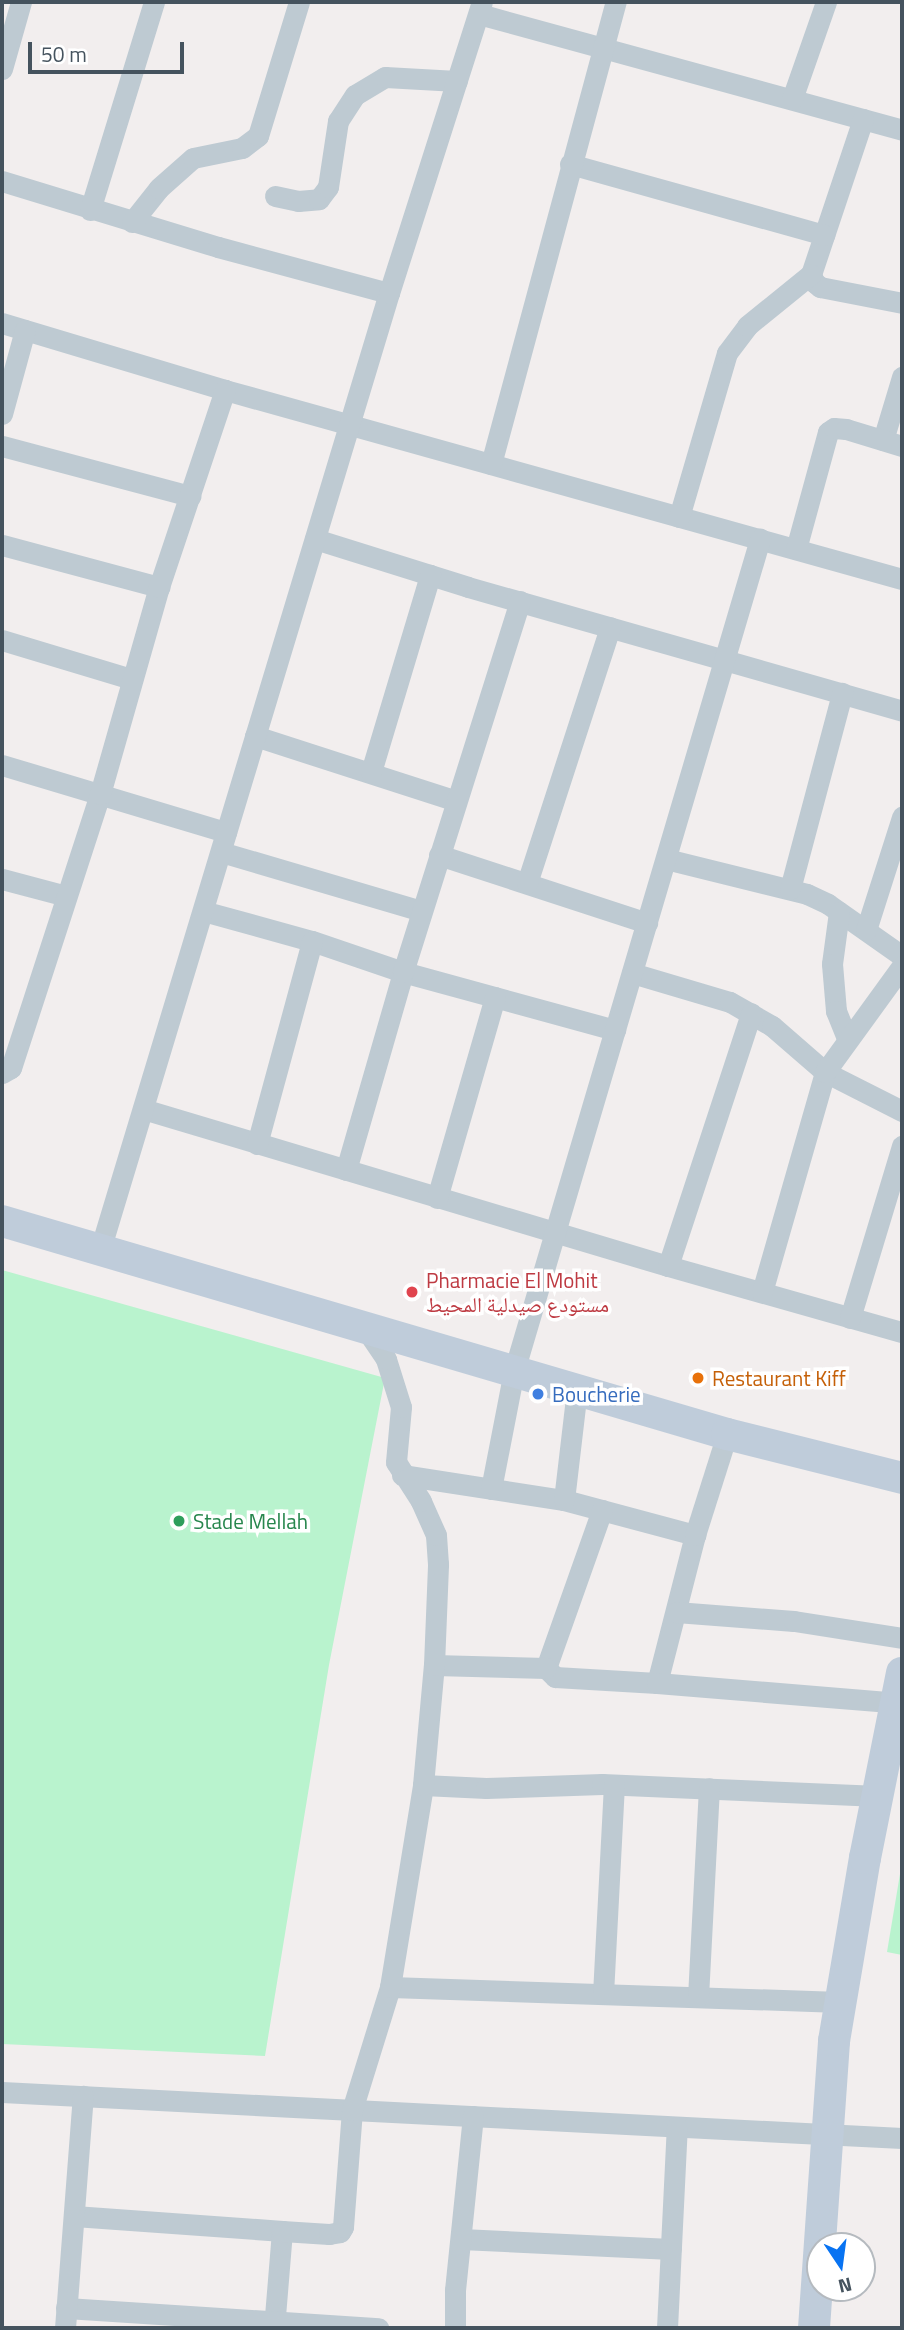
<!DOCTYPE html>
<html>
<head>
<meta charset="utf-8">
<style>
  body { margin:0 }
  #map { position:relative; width:904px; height:2330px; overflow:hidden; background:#f2eeee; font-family:"Titillium Web","Noto Naskh Arabic",sans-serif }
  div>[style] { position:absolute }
  .green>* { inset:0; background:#b9f3ce }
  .street>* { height:21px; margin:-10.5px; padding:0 10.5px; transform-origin:10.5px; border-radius:10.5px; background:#becad2 }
  .secondary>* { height:32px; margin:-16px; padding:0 16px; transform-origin:16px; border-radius:16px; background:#bfccda }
  .dots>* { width:19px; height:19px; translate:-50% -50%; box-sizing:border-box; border:4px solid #fff; border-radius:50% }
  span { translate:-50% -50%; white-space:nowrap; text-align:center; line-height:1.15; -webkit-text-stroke:7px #fff; paint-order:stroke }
  .health-label { font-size:21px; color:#be3a42 }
  .left { translate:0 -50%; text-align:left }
  .food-label { font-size:21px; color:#c56008 }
  .shop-label { font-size:21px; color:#366cbe }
  .leisure-label { font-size:21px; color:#27864d }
  .frame { position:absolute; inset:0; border:4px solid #45535e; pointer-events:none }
  .north { position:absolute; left:806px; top:2232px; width:70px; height:70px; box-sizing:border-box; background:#fff; border:2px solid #b5babf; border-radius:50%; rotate:167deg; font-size:19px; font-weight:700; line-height:28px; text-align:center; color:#45535e }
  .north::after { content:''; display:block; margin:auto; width:24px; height:32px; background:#0873f2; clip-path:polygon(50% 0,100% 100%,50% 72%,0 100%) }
  .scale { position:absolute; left:28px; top:42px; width:156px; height:32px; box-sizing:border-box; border:4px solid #45535e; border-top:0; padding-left:9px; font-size:21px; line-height:24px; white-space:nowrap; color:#45535e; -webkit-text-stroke:5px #fff; paint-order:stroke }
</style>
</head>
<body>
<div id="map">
  <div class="green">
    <div style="clip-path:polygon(2px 1270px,385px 1378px,329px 1665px,265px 2056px,2px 2044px)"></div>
    <div style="clip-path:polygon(902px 1862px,902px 1955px,887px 1952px)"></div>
  </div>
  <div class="street">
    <div style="left:479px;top:14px;width:439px;rotate:15.3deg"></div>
    <div style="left:2px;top:69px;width:70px;rotate:-74.2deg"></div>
    <div style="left:792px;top:99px;width:103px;rotate:-70.7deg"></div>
    <div style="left:863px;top:119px;width:163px;rotate:108.5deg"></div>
    <div style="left:811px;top:274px;width:9px;rotate:69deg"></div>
    <div style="left:814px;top:282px;width:8px;rotate:40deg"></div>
    <div style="left:820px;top:287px;width:84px;rotate:11deg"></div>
    <div style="left:570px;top:164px;width:264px;rotate:15.6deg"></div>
    <div style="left:2px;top:181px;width:226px;rotate:17deg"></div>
    <div style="left:218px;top:247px;width:177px;rotate:15.1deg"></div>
    <div style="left:275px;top:196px;width:24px;rotate:12deg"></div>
    <div style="left:298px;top:201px;width:21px;rotate:-5deg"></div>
    <div style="left:319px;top:199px;width:15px;rotate:-53deg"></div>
    <div style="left:328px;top:187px;width:67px;rotate:-81.4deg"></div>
    <div style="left:338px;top:121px;width:31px;rotate:-57deg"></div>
    <div style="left:355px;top:95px;width:35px;rotate:-31deg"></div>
    <div style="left:385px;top:77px;width:72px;rotate:3.2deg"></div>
    <div style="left:90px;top:210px;width:218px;rotate:-72.9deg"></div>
    <div style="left:132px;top:222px;width:43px;rotate:-51.5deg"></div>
    <div style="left:159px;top:188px;width:45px;rotate:-41.4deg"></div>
    <div style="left:193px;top:158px;width:50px;rotate:-11.5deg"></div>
    <div style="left:242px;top:148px;width:20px;rotate:-37deg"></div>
    <div style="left:258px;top:136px;width:140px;rotate:-73deg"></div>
    <div style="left:2px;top:323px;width:233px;rotate:16.7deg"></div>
    <div style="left:225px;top:390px;width:703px;rotate:15.6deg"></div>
    <div style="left:2px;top:414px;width:87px;rotate:-74.7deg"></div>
    <div style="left:883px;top:440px;width:66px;rotate:-73.2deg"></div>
    <div style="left:2px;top:446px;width:195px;rotate:14.9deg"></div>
    <div style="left:491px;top:464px;width:479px;rotate:-74.9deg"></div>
    <div style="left:679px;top:517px;width:171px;rotate:-73.7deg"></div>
    <div style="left:727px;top:353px;width:34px;rotate:-53deg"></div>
    <div style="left:747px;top:326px;width:82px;rotate:-39.1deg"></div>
    <div style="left:315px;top:539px;width:160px;rotate:17.4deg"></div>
    <div style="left:468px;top:587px;width:451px;rotate:15.9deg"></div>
    <div style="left:2px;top:545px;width:163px;rotate:15deg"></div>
    <div style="left:796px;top:549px;width:121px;rotate:-74.7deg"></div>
    <div style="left:828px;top:432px;width:7px;rotate:-34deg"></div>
    <div style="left:834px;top:428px;width:12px;rotate:5deg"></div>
    <div style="left:846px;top:429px;width:59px;rotate:16.9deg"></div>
    <div style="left:2px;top:640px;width:135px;rotate:16.8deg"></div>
    <div style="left:255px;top:736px;width:211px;rotate:17.9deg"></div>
    <div style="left:2px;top:765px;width:234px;rotate:16.7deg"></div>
    <div style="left:371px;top:772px;width:206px;rotate:-73.3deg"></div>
    <div style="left:221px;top:852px;width:209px;rotate:16.4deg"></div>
    <div style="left:439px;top:855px;width:219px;rotate:18.1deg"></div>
    <div style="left:666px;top:859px;width:145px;rotate:13.9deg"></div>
    <div style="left:807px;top:894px;width:23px;rotate:25deg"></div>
    <div style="left:828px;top:904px;width:90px;rotate:35.1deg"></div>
    <div style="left:2px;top:879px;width:66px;rotate:14.9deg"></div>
    <div style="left:527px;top:883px;width:269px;rotate:-72deg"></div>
    <div style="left:790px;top:889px;width:203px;rotate:-75.1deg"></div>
    <div style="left:203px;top:911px;width:113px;rotate:15.4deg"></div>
    <div style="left:312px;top:941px;width:96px;rotate:18.8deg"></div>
    <div style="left:403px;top:972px;width:220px;rotate:15.3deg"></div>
    <div style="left:839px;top:912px;width:52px;rotate:97.7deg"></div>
    <div style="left:832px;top:964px;width:47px;rotate:85.1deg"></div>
    <div style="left:836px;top:1011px;width:31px;rotate:68deg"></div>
    <div style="left:866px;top:930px;width:119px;rotate:-72.3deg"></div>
    <div style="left:632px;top:973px;width:102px;rotate:16.5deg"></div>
    <div style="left:730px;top:1002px;width:48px;rotate:29.7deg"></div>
    <div style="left:772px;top:1026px;width:70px;rotate:41deg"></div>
    <div style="left:825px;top:1072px;width:86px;rotate:26.9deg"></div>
    <div style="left:2px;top:1073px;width:10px;rotate:-29deg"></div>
    <div style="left:11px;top:1068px;width:288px;rotate:-72deg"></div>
    <div style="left:100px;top:794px;width:215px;rotate:-74.1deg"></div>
    <div style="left:159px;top:587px;width:208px;rotate:-71.5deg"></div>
    <div style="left:143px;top:1109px;width:548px;rotate:16.65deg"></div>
    <div style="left:668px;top:1266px;width:243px;rotate:15.8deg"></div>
    <div style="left:257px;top:1144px;width:210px;rotate:-74.8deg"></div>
    <div style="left:346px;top:1170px;width:206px;rotate:-73.9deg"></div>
    <div style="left:403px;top:972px;width:389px;rotate:-72.5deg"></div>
    <div style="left:437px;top:1198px;width:209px;rotate:-73.9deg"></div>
    <div style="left:100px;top:1250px;width:1000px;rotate:-73.2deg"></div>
    <div style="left:389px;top:293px;width:305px;rotate:-72.3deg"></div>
    <div style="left:668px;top:1266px;width:266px;rotate:-71.8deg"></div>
    <div style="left:762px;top:1292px;width:229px;rotate:-74deg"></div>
    <div style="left:825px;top:1072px;width:131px;rotate:-54deg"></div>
    <div style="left:850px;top:1318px;width:180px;rotate:-73.2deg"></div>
    <div style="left:402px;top:1475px;width:164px;rotate:8.8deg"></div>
    <div style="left:564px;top:1500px;width:136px;rotate:15deg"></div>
    <div style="left:491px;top:1489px;width:120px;rotate:-79deg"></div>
    <div style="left:514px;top:1371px;width:868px;rotate:-73.53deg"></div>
    <div style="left:564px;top:1500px;width:111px;rotate:-83.3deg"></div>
    <div style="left:602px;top:1510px;width:168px;rotate:109.5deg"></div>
    <div style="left:546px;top:1668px;width:13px;rotate:45deg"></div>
    <div style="left:555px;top:1677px;width:102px;rotate:3.4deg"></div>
    <div style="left:657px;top:1683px;width:153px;rotate:-75.6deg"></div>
    <div style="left:695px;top:1535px;width:106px;rotate:-72.4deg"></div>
    <div style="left:676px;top:1612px;width:118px;rotate:4.4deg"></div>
    <div style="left:794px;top:1621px;width:109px;rotate:8.9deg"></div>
    <div style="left:434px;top:1665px;width:112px;rotate:1.5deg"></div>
    <div style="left:657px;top:1683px;width:246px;rotate:4.7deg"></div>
    <div style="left:423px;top:1785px;width:63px;rotate:2.7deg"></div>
    <div style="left:486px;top:1788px;width:116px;rotate:-2deg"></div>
    <div style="left:602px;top:1784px;width:277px;rotate:2.5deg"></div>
    <div style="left:390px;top:1987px;width:450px;rotate:1.9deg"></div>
    <div style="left:603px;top:1994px;width:209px;rotate:-87deg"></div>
    <div style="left:698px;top:1997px;width:209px;rotate:-87deg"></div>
    <div style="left:2px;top:2092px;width:901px;rotate:2.93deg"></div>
    <div style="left:74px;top:2216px;width:209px;rotate:4.1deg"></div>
    <div style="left:282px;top:2231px;width:97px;rotate:94.7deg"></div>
    <div style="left:282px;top:2231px;width:47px;rotate:3.7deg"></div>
    <div style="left:329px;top:2234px;width:11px;rotate:-10deg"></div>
    <div style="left:340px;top:2232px;width:6px;rotate:-59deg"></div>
    <div style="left:343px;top:2227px;width:117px;rotate:-85.6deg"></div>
    <div style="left:352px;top:2110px;width:129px;rotate:-72.8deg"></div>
    <div style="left:390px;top:1987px;width:205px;rotate:-80.7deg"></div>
    <div style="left:423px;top:1785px;width:121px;rotate:-84.8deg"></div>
    <div style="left:434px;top:1665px;width:101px;rotate:-87.7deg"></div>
    <div style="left:438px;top:1564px;width:29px;rotate:-94deg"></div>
    <div style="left:436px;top:1535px;width:37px;rotate:-114deg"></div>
    <div style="left:421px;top:1501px;width:46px;rotate:-122.7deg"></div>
    <div style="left:396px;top:1462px;width:55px;rotate:-84.8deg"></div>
    <div style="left:401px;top:1407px;width:50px;rotate:-107.4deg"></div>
    <div style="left:386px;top:1359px;width:37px;rotate:-124deg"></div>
    <div style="left:461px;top:2239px;width:210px;rotate:2.7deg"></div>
    <div style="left:66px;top:2308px;width:313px;rotate:3.7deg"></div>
    <div style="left:65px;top:2328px;width:233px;rotate:-85.6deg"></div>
    <div style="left:455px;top:2328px;width:38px;rotate:-90deg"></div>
    <div style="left:455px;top:2290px;width:175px;rotate:-84.1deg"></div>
    <div style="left:667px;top:2328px;width:201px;rotate:-87.2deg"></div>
  </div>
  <div class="secondary">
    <div style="left:2px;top:1221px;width:756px;rotate:16.37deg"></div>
    <div style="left:727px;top:1434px;width:180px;rotate:14.1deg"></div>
    <div style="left:814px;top:2328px;width:288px;rotate:-86deg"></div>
    <div style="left:834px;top:2041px;width:186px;rotate:-80.4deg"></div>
    <div style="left:865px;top:1858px;width:189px;rotate:-78.7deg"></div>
  </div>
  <div class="dots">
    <div style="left:412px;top:1292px;background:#e0444e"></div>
    <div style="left:698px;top:1378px;background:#e8710a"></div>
    <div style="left:538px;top:1394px;background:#3f7fe0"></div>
    <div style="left:179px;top:1521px;background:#2e9e5b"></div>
  </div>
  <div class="health-label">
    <span class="left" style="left:426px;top:1292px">Pharmacie El Mohit<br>مستودع صيدلية المحيط</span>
  </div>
  <div class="food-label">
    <span class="left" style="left:712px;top:1378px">Restaurant Kiff</span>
  </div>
  <div class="shop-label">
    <span class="left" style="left:552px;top:1394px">Boucherie</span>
  </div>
  <div class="leisure-label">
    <span class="left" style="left:193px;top:1521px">Stade Mellah</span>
  </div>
  <div class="frame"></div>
  <div class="north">N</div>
  <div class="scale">50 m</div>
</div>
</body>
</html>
